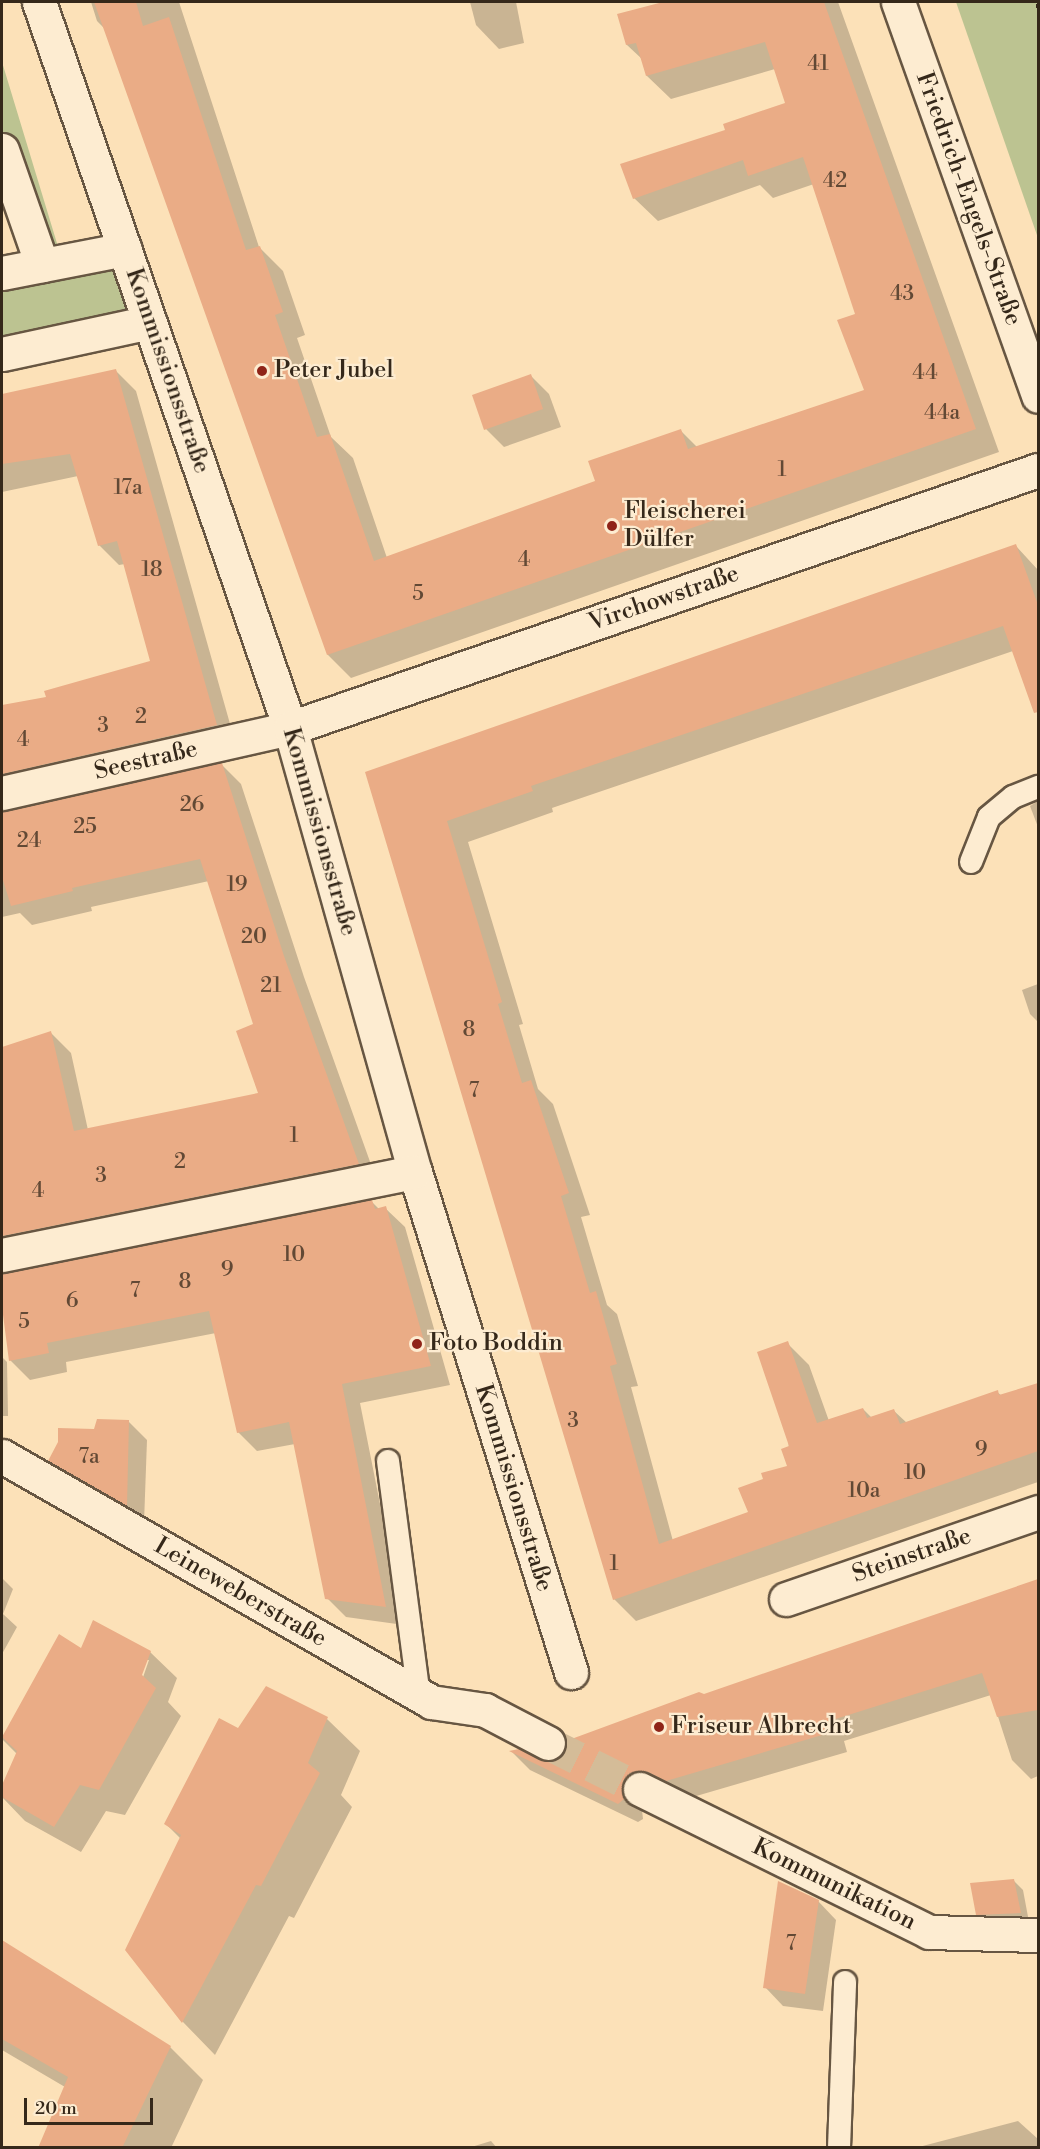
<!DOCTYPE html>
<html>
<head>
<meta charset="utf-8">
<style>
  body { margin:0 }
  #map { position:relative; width:1040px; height:2149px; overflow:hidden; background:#fce1b8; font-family:"Libre Bodoni",serif }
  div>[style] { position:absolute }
  .green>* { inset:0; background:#bcc391 }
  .shadow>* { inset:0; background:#0003 }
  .building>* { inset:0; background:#eaac86 }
  .street-tunnel>* { height:33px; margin-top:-16.5px; transform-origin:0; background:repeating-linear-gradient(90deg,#d4bc98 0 33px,transparent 0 49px) }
  .path>* { height:4px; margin-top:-2px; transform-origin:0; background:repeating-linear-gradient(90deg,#35281a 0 4.5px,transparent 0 7.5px) }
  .roads { filter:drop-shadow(2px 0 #675642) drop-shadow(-2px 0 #675642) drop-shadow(0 2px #675642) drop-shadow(0 -2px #675642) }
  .lane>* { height:22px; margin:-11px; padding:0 11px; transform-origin:11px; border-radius:11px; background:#fdecd1 }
  .street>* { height:33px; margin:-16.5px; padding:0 16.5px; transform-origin:16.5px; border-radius:16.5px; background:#fdecd1 }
  .secondary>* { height:33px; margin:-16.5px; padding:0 16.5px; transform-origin:16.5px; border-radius:16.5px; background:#fdecd1 }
  .dots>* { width:16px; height:16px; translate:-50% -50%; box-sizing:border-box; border:3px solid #fdecd1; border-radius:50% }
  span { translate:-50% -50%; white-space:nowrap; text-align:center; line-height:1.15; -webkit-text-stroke:4.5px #fdecd1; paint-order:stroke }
  .number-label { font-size:21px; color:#624935 }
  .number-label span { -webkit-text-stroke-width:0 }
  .street-label { font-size:24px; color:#35281a }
  .poi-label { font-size:24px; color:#35281a }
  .left { translate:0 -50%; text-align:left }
  .frame { position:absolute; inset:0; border:3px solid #35281a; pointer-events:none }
  .scale { position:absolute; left:24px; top:2098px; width:129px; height:27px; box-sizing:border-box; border:3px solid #35281a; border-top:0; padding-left:8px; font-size:18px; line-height:21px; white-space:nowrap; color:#35281a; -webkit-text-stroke:4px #fdecd1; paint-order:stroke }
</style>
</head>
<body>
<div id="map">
  <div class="green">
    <div style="clip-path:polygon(956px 2px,1038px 2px,1038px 238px)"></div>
    <div style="clip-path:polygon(2px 62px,59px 250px,105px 235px,132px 314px,2px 344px,2px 273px,41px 265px,2px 150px)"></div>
  </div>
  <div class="shadow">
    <div style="clip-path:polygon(91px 2px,179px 2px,259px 247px,283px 271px,305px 335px,297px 338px,331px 437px,353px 458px,387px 558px,597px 482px,681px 431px,698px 448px,866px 391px,857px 315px,814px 184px,773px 198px,760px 185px,658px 221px,634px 198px,727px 131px,787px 104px,775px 69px,671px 99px,647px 76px,643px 60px,627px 45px,619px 15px,669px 2px,838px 2px,999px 452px,351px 678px,328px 655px,106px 30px,97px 21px)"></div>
    <div style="clip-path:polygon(470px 2px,516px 2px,524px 43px,499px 49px,476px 25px)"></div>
    <div style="clip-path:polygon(116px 371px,136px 391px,236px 745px,4px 807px,4px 813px,221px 764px,241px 784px,304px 977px,378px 1184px,2px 1247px,2px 1049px,51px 1033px,71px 1053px,88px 1130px,260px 1094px,255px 1025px,209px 881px,91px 907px,92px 911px,32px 925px,20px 913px,2px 917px,2px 708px,48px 698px,152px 662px,125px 564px,119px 565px,99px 545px,78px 476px,2px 492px,2px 395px)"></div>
    <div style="clip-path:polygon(531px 376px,549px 394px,561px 427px,504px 447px,486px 429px)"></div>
    <div style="clip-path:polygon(1016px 546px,1038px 570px,1038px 698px,1025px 685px,1013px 651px,552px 808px,553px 812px,468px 842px,523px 1024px,519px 1025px,538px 1089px,553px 1104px,590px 1215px,581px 1217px,607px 1305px,617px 1314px,638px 1386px,631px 1387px,673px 1541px,750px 1512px,765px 1480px,789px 1467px,787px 1343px,809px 1365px,829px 1421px,863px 1409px,872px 1418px,893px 1410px,907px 1423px,997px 1392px,1002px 1396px,1038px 1384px,1038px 1482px,636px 1621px,614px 1599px,367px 773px)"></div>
    <div style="clip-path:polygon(1038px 801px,1038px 827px,1030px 806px)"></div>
    <div style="clip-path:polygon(1038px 984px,1038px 1022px,1030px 1014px,1022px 990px)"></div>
    <div style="clip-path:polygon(371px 1201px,379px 1209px,385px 1208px,405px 1227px,450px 1385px,360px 1403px,404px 1625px,346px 1617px,327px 1598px,295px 1444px,257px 1451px,238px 1432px,216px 1333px,66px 1362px,67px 1372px,30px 1380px,10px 1360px,2px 1297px,2px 1273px)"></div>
    <div style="clip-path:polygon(2px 1357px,7px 1362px,8px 1416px,2px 1416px)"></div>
    <div style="clip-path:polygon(128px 1421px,147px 1440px,144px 1523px,68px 1479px,50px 1461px,95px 1430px)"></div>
    <div style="clip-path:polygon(2px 1578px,13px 1589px,3px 1614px,17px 1627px,2px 1654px)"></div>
    <div style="clip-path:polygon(1038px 1580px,1038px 1776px,1031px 1779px,1012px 1760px,991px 1695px,844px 1741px,847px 1752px,686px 1799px,641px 1801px,643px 1819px,638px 1822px,530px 1770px,512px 1752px,548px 1763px,558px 1760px,704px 1695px)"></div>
    <div style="clip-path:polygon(evenodd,59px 1636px,82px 1650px,150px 1652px,177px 1678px,168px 1702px,181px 1716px,125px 1815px,106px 1811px,81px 1852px,25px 1821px,2px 1797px,17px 1754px,2px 1739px,59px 1636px,146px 1660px,149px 1660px,141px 1683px,138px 1682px,146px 1660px)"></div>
    <div style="clip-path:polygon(327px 1719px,360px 1751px,341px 1795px,352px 1807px,294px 1918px,289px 1916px,215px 2055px,183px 2022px,127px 1949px,181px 1839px,166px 1824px,238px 1730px)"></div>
    <div style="clip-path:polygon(1014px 1881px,1023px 1890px,1029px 1922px,987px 1923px,977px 1914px)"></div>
    <div style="clip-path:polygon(818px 1901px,836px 1920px,823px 2011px,783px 2006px,765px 1987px)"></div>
    <div style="clip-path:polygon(2px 1942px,170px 2047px,203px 2080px,171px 2148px,39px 2148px,65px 2087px,2px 2050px)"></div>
    <div style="clip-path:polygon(1018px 2121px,1038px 2139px,1038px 2148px,915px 2148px)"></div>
    <div style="clip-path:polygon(491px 2141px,497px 2148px,468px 2148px)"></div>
  </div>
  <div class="building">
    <div style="clip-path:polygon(94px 2px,136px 2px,143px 26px,169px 17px,246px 250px,260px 246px,283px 312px,275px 315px,317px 437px,330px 434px,374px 561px,595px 481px,588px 461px,681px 429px,688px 449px,864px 390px,837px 320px,855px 314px,803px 157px,748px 176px,743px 160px,633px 199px,620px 164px,725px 130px,723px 124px,785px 103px,765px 42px,646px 76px,636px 43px,626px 45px,617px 14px,663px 2px,824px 2px,976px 429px,327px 655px)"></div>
    <div style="clip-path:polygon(116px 369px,217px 725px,2px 774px,2px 705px,46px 697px,44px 691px,150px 661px,117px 541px,98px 546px,70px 454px,2px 464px,2px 394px)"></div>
    <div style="clip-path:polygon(531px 374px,543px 409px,484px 430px,472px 395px)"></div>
    <div style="clip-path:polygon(1016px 544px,1038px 605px,1038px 712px,1034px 713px,1003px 626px,531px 786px,533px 791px,447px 821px,502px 1002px,498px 1004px,522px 1083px,531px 1080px,569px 1193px,561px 1196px,590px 1293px,596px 1291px,617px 1364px,610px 1366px,659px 1544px,748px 1512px,738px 1488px,763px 1479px,761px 1473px,787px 1466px,781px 1449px,789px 1446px,757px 1352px,788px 1341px,817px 1423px,863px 1408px,867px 1418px,894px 1409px,900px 1424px,998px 1390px,999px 1395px,1038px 1383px,1038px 1451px,613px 1600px,365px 772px)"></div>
    <div style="clip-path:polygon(222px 763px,284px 956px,359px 1164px,2px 1236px,2px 1047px,51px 1031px,74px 1131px,258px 1093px,236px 1031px,253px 1024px,200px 859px,72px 888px,73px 891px,11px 906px,2px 877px,2px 811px)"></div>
    <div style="clip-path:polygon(372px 1200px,375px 1209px,386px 1206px,431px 1366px,342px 1384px,386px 1607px,325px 1599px,289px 1422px,237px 1433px,209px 1311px,47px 1343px,49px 1353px,9px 1361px,2px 1307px,2px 1273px)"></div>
    <div style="clip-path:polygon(97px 1419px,129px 1420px,127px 1506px,48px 1461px,58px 1442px,58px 1428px,94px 1429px)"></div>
    <div style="clip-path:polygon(1038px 1579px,1038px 1710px,997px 1717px,982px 1673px,826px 1722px,829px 1733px,666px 1781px,648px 1772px,630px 1773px,623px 1781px,624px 1799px,618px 1804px,509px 1751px,519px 1749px,548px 1762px,558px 1759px,565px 1751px,566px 1741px,699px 1692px,704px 1694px)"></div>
    <div style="clip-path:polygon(93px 1620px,151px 1651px,142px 1675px,156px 1688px,99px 1790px,80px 1785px,54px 1827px,2px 1797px,2px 1785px,17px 1751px,2px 1737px,59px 1634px,81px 1648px)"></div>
    <div style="clip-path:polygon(266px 1686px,328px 1717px,308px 1763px,320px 1773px,261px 1886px,256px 1885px,182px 2023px,125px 1950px,181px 1835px,164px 1824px,219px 1718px,238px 1728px)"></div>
    <div style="clip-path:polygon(1014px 1879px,1021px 1913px,976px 1915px,970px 1883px)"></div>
    <div style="clip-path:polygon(778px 1881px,819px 1900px,805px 1994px,763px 1988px)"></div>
    <div style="clip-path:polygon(2px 1940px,171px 2046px,122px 2148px,38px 2148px,68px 2077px,2px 2039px)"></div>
  </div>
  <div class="street-tunnel">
    <div style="left:548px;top:1743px;width:103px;rotate:26.6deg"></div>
  </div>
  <div class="path">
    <div style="left:1038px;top:4px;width:4px;rotate:90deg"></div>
  </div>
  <div class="roads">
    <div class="lane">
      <div style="left:971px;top:862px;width:48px;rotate:-68.2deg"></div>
      <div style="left:989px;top:817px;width:31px;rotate:-40deg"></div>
      <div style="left:1013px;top:797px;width:27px;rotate:-22deg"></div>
      <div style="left:388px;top:1461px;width:237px;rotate:82.5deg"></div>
      <div style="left:839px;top:2148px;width:166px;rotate:-87.9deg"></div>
    </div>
    <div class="street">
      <div style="left:39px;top:2px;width:768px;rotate:70.93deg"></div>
      <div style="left:290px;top:728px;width:461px;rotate:74.3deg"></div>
      <div style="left:415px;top:1172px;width:524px;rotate:72.67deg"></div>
      <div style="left:898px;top:2px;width:418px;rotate:70.4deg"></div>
      <div style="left:2px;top:150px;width:122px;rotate:70.8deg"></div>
      <div style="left:2px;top:273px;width:125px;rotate:-11deg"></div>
      <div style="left:2px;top:354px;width:151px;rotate:-12.2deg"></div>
      <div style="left:2px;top:793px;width:295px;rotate:-12.7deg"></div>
      <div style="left:290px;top:728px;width:791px;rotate:-19.03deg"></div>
      <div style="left:2px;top:1255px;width:421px;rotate:-11.4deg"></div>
      <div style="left:2px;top:1456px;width:495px;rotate:29.8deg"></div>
      <div style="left:431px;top:1702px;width:55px;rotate:8.4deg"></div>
      <div style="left:485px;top:1710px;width:71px;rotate:27.6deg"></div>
      <div style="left:640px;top:1789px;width:322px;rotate:26.3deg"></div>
      <div style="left:929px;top:1932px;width:109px;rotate:1.6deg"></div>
    </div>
    <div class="secondary">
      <div style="left:786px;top:1599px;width:267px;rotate:-19deg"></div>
    </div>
  </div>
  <div class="dots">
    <div style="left:262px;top:371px;background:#8f2418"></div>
    <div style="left:612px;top:526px;background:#8f2418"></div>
    <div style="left:417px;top:1344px;background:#8f2418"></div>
    <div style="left:659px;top:1727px;background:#8f2418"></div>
  </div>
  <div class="number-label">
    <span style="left:818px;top:64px">41</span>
    <span style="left:835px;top:181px">42</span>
    <span style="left:902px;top:294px">43</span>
    <span style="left:925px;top:373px">44</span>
    <span style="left:942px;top:413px">44a</span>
    <span style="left:782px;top:470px">1</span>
    <span style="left:128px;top:488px">17a</span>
    <span style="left:524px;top:560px">4</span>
    <span style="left:152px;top:570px">18</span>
    <span style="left:418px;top:594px">5</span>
    <span style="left:141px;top:717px">2</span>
    <span style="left:103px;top:726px">3</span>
    <span style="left:23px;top:740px">4</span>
    <span style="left:192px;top:805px">26</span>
    <span style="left:85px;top:827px">25</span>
    <span style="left:29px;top:841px">24</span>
    <span style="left:237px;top:885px">19</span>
    <span style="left:254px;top:937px">20</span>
    <span style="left:271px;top:986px">21</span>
    <span style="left:469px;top:1030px">8</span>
    <span style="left:474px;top:1091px">7</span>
    <span style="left:294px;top:1136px">1</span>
    <span style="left:180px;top:1162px">2</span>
    <span style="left:101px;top:1176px">3</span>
    <span style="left:38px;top:1191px">4</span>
    <span style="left:294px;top:1255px">10</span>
    <span style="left:227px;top:1270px">9</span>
    <span style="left:185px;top:1282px">8</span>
    <span style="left:135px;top:1291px">7</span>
    <span style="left:72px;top:1301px">6</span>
    <span style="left:24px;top:1322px">5</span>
    <span style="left:573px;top:1421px">3</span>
    <span style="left:981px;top:1450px">9</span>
    <span style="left:89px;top:1457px">7a</span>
    <span style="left:915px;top:1473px">10</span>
    <span style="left:864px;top:1491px">10a</span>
    <span style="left:614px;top:1564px">1</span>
    <span style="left:791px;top:1944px">7</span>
  </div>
  <div class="street-label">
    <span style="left:968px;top:199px;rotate:70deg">Friedrich-Engels-Straße</span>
    <span style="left:167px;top:371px;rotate:71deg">Kommissionsstraße</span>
    <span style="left:664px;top:599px;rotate:-19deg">Virchowstraße</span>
    <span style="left:146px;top:761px;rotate:-13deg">Seestraße</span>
    <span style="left:319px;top:832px;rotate:74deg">Kommissionsstraße</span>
    <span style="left:513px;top:1488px;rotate:73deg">Kommissionsstraße</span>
    <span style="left:912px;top:1556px;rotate:-19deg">Steinstraße</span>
    <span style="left:240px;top:1593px;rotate:30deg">Leineweberstraße</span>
    <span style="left:834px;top:1885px;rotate:26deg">Kommunikation</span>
  </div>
  <div class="poi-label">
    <span class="left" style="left:274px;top:371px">Peter Jubel</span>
    <span class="left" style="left:624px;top:526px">Fleischerei<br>Dülfer</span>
    <span class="left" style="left:429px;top:1344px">Foto Boddin</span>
    <span class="left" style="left:671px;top:1727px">Friseur Albrecht</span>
  </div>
  <div class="frame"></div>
  <div class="scale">20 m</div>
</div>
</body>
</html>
